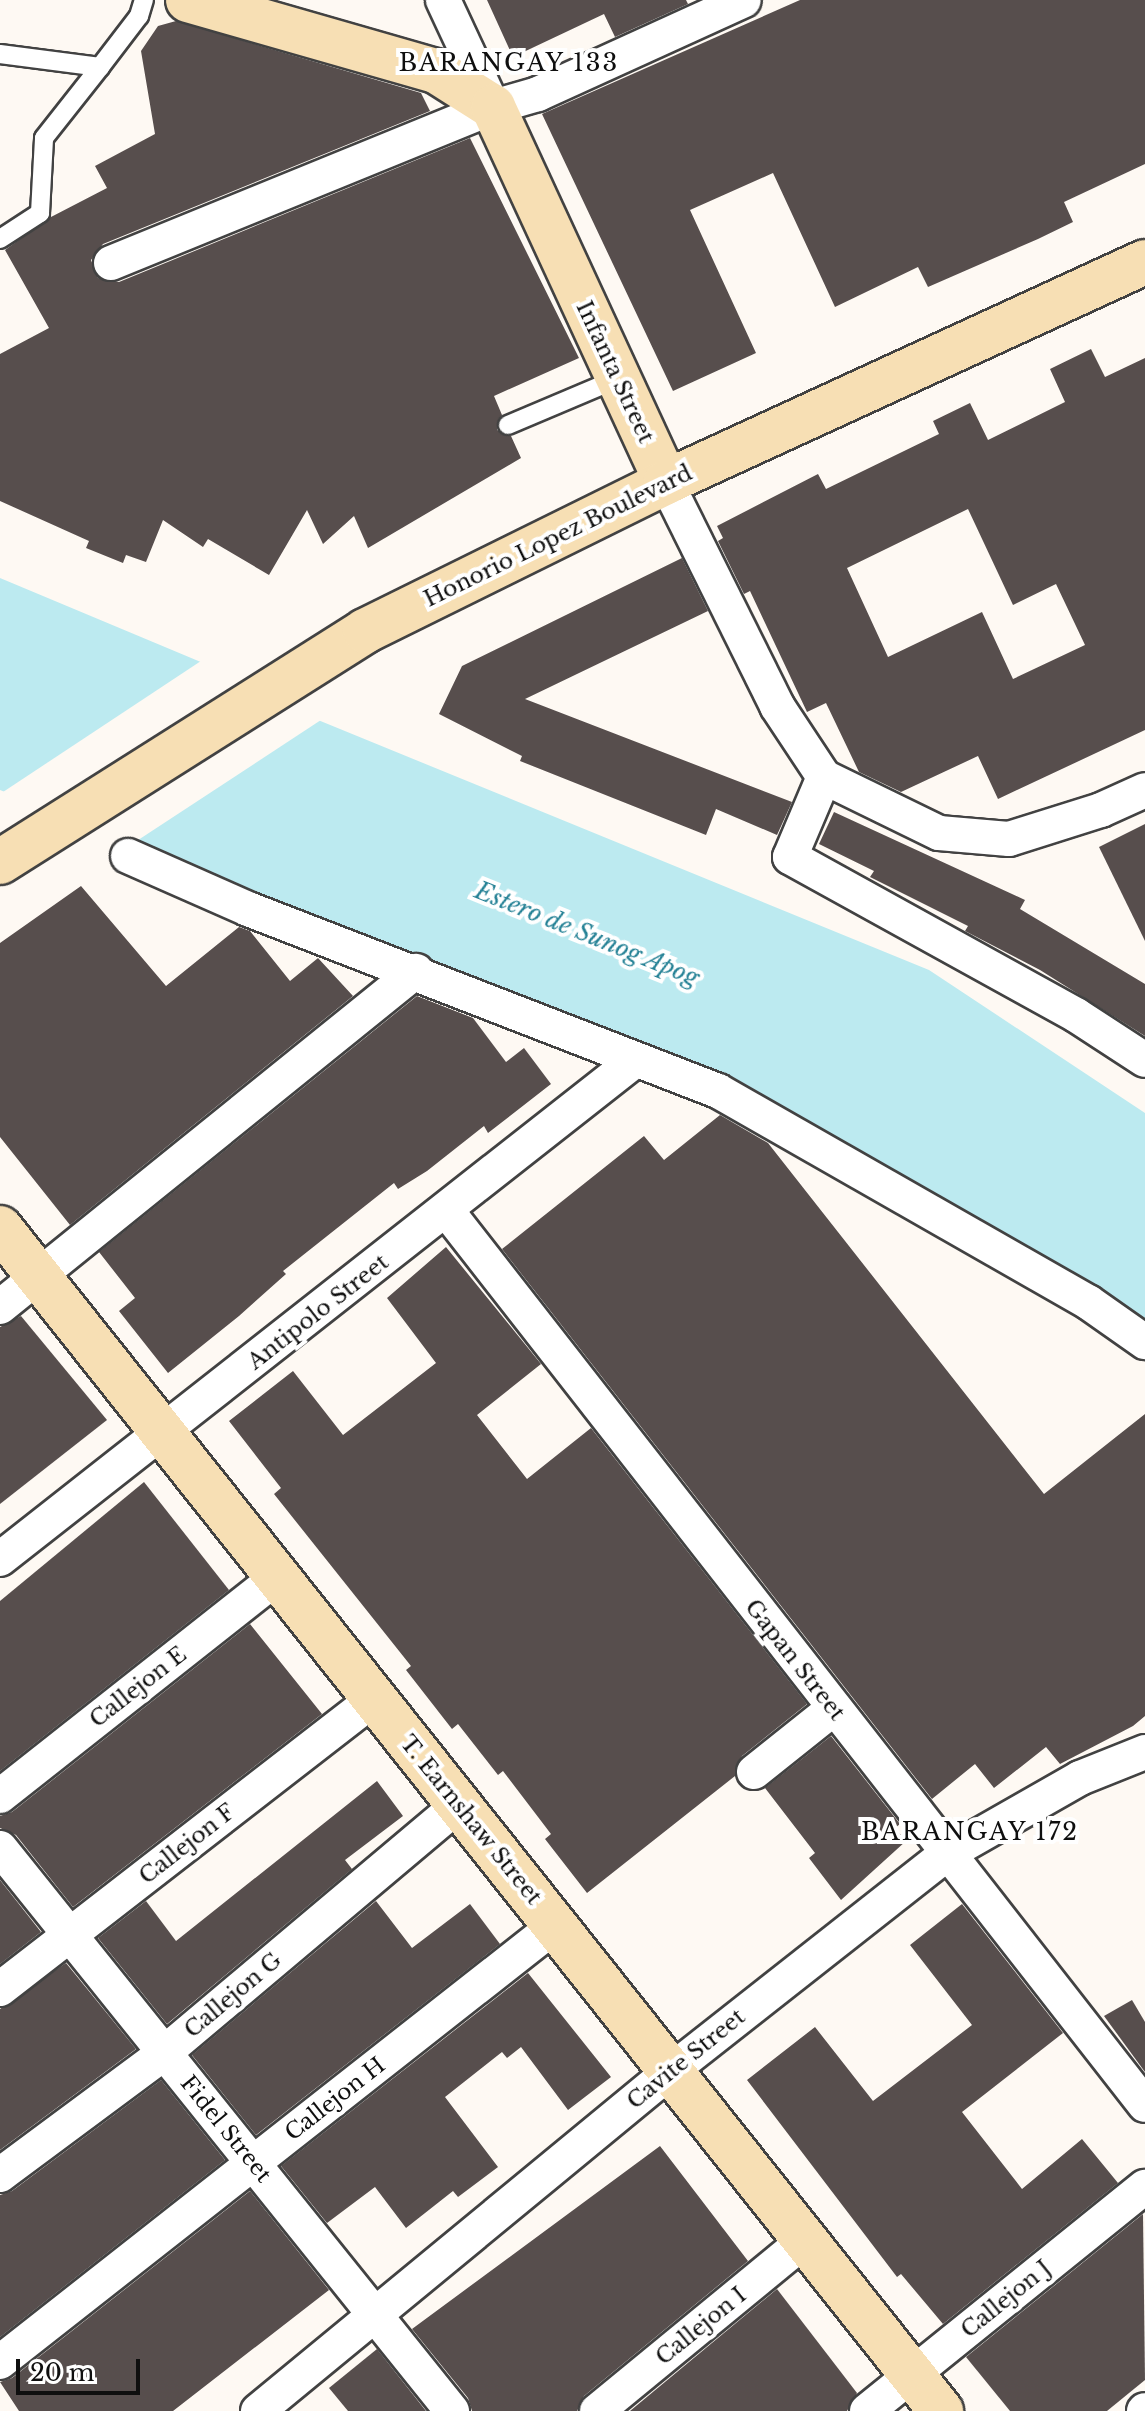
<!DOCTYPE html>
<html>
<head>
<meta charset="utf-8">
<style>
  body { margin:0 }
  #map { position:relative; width:1145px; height:2411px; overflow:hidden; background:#fef9f3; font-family:"Libre Baskerville",serif }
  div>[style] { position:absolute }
  .water>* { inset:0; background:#bceaf0 }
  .pier>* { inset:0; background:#fef9f3 }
  .building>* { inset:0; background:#574e4d }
  .roads { filter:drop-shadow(2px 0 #424242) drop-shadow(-2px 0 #424242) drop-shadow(0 2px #424242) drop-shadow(0 -2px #424242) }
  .lane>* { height:18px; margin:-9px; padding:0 9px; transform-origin:9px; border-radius:9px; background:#fff }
  .street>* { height:34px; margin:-17px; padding:0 17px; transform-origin:17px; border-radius:17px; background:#fff }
  .secondary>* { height:44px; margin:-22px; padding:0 22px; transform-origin:22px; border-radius:22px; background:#f7dfb4 }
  span { translate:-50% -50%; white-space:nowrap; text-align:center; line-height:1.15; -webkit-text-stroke:8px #fff; paint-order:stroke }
  .street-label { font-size:22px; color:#0f0f0f }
  .neighbourhood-label { font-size:24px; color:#0f0f0f; letter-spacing:2px }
  .water-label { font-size:24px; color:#248195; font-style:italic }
  .scale { position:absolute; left:16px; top:2359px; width:124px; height:36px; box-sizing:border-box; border:4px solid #0f0f0f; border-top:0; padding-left:10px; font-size:24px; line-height:28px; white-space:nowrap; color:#0f0f0f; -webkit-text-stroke:6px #fff; paint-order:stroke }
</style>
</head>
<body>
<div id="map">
  <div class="water">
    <div style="clip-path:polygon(0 578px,239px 678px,318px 720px,929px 970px,1145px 1113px,1145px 1326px,708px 1078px,0 790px)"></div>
  </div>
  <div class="pier">
    <div style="clip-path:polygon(204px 659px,324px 718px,129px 846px,0 794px)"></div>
  </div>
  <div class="building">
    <div style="clip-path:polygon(487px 0,686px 0,688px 4px,615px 37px,604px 14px,513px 57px)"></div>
    <div style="clip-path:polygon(800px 0,1145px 0,1145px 164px,1064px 202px,1073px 222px,1038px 239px,928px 287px,918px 267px,835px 307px,773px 173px,690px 210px,756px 353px,673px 391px,542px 114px)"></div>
    <div style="clip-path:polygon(176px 21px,421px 93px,430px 111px,103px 244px,91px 260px,98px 278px,119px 282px,470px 138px,579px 358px,494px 396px,502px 415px,497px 430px,511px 436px,521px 458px,368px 548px,354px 516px,323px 544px,307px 510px,269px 575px,208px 539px,203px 547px,163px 520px,146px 562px,126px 555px,123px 563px,86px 548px,89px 541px,0 501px,0 354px,49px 328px,5px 250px,51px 217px,107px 188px,95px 166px,155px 134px,141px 51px,158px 26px)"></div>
    <div style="clip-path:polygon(evenodd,1091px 349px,1105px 377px,1145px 358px,1145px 730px,998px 799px,978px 756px,901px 792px,859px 772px,826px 703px,807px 712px,750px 591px,744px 594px,718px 541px,723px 538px,717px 526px,818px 474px,826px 489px,939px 434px,933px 421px,970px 403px,988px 440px,1065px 402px,1050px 369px,1091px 349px,968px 509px,1013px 605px,1056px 584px,1085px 645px,1013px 679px,982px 612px,888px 657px,847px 568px,968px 509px)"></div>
    <div style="clip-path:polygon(682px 558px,708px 611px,525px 699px,792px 802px,777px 835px,716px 809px,706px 835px,520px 761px,522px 756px,439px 714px,462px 666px)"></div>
    <div style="clip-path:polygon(834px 812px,1025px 900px,1020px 909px,1145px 984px,1145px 1036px,1040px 970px,965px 931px,968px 926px,870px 877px,874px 871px,819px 844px)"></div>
    <div style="clip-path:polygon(1145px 824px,1145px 941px,1099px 847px)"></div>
    <div style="clip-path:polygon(81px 886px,166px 986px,239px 927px,250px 931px,290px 981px,318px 958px,353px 996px,70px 1225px,0 1137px,0 943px)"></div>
    <div style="clip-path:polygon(417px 996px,473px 1018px,506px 1062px,524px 1048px,551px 1084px,488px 1133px,484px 1126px,427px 1171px,398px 1189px,394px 1183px,283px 1271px,286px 1274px,239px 1316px,168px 1373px,119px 1311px,135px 1298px,99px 1252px)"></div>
    <div style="clip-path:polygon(720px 1115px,768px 1143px,1044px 1494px,1145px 1414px,1145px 1716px,1133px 1726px,1060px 1764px,1046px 1747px,994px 1788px,975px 1764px,932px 1799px,502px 1249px,644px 1136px,664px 1160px)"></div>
    <div style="clip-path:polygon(446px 1247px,541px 1364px,477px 1415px,527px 1479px,591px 1428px,807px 1704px,742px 1756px,735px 1776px,587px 1893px,545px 1839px,551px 1834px,503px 1771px,498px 1775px,458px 1724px,452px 1729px,406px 1670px,411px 1666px,274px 1494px,281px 1488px,229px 1421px,293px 1371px,343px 1435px,436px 1363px,387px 1298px)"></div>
    <div style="clip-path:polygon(21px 1316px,107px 1420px,0 1504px,0 1327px)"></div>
    <div style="clip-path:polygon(144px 1482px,229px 1590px,0 1771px,0 1601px)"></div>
    <div style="clip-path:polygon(250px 1624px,322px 1714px,73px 1907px,16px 1835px,0 1828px,0 1816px,12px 1812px)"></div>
    <div style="clip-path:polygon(831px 1736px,900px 1824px,895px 1828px,906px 1841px,841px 1900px,809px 1858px,815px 1853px,765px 1788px)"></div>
    <div style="clip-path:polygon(377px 1781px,403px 1816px,345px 1860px,352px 1869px,167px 2024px,98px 1938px,146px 1901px,176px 1941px)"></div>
    <div style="clip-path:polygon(0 1880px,41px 1932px,0 1964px)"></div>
    <div style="clip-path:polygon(376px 1901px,412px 1948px,470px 1904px,500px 1944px,256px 2135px,192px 2055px)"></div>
    <div style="clip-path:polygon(962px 1904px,1063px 2033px,962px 2112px,1022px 2189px,1082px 2139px,1118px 2183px,943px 2324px,901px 2274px,897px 2277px,747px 2080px,815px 2027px,873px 2101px,972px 2025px,910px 1945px)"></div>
    <div style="clip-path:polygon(66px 1963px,136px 2049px,0 2150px,0 2009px)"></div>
    <div style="clip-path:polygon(528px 1973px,611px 2077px,568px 2110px,521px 2047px,507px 2058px,502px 2052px,445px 2097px,498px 2167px,458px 2197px,453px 2191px,406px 2228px,375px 2187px,327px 2223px,281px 2166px)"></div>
    <div style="clip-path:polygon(1132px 2000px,1145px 2022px,1145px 2072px,1104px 2016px)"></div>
    <div style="clip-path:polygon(161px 2080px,225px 2160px,0 2337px,0 2195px,12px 2191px)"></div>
    <div style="clip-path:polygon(660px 2146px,748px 2261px,584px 2396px,577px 2411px,472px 2411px,468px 2398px,412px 2329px)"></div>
    <div style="clip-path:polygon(250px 2191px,329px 2290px,173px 2411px,19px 2411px,0 2382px,12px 2378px)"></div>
    <div style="clip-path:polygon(1143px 2214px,1145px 2380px,1107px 2411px,1010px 2411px,966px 2357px)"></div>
    <div style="clip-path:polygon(777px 2289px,857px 2393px,847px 2411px,630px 2411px)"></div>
    <div style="clip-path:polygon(377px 2349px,426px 2411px,348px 2411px,329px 2388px)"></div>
  </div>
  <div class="roads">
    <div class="lane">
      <div style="left:0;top:54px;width:101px;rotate:7.4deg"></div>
      <div style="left:100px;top:67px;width:64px;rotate:-52.6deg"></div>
      <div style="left:139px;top:16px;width:17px;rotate:-73deg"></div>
      <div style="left:0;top:239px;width:48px;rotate:-33deg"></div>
      <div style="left:40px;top:213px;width:75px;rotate:-86.9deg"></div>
      <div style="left:44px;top:138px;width:90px;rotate:-51.7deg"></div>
      <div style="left:508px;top:425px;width:118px;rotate:-22.9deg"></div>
    </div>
    <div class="street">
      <div style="left:443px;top:0;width:118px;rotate:65deg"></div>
      <div style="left:111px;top:263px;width:413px;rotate:-22.2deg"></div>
      <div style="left:493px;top:107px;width:47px;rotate:-16.1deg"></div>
      <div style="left:538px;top:94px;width:226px;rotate:-24.5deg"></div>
      <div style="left:666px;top:482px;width:250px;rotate:63.6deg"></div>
      <div style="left:777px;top:706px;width:85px;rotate:56.5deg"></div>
      <div style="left:824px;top:777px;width:128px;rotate:26deg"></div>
      <div style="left:939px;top:833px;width:70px;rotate:4.9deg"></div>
      <div style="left:1009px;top:839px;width:96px;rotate:-17.5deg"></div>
      <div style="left:1101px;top:810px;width:48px;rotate:-24.4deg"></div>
      <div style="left:824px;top:777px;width:87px;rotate:113deg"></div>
      <div style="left:790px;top:857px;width:327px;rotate:28.9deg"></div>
      <div style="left:1076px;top:1015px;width:82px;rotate:33.1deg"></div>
      <div style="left:128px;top:856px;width:131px;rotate:23.8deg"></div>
      <div style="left:248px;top:909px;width:504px;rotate:21.17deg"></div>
      <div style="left:718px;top:1091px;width:426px;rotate:29.7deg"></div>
      <div style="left:1088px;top:1302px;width:70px;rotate:35.1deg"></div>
      <div style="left:447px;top:1211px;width:1134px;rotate:52.02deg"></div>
      <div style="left:0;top:1307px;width:535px;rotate:-38.93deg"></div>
      <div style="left:0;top:1559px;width:806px;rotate:-38.15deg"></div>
      <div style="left:754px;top:1772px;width:101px;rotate:-38.6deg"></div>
      <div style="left:0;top:1796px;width:352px;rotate:-38.3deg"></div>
      <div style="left:0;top:1848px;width:722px;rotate:51.24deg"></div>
      <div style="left:0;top:1989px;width:473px;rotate:-37.8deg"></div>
      <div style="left:0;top:2175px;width:204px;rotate:-36.6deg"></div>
      <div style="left:164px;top:2053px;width:385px;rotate:-40.1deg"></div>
      <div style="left:0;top:2362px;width:707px;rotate:-38.17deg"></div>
      <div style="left:258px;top:2411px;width:536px;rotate:-39.48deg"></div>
      <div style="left:672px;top:2070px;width:347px;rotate:-38.2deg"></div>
      <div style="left:945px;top:1855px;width:155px;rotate:-29.7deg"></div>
      <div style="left:1080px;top:1778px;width:70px;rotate:-21.8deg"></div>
      <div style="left:597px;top:2411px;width:269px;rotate:-39.4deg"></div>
      <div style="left:867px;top:2411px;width:357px;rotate:-38.9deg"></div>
      <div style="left:1144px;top:2411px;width:1px;rotate:-45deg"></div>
    </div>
    <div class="secondary">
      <div style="left:188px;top:0;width:258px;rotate:16deg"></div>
      <div style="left:436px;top:71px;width:67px;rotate:32.3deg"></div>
      <div style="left:493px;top:107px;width:413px;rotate:65.2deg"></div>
      <div style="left:0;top:862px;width:432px;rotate:-32.3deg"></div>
      <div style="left:365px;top:631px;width:336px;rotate:-26.3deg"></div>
      <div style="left:666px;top:482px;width:527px;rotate:-24.67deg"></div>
      <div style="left:0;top:1228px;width:1512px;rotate:51.5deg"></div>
    </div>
  </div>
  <div class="street-label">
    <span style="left:615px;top:372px;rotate:65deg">Infanta Street</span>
    <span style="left:558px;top:536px;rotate:-26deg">Honorio Lopez Boulevard</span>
    <span style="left:318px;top:1312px;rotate:-38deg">Antipolo Street</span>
    <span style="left:795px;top:1660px;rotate:52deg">Gapan Street</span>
    <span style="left:138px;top:1687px;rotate:-38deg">Callejon E</span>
    <span style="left:471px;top:1820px;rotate:51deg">T. Earnshaw Street</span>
    <span style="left:187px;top:1844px;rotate:-38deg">Callejon F</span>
    <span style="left:233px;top:1995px;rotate:-40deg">Callejon G</span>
    <span style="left:686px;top:2059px;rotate:-39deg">Cavite Street</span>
    <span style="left:335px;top:2099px;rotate:-38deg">Callejon H</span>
    <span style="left:226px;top:2129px;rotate:51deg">Fidel Street</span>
    <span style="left:1006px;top:2299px;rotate:-39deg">Callejon J</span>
    <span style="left:701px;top:2326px;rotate:-39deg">Callejon I</span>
  </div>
  <div class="neighbourhood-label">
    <span style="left:509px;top:63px">BARANGAY 133</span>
    <span style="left:970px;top:1832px">BARANGAY 172</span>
  </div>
  <div class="water-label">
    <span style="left:587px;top:934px;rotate:22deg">Estero de Sunog Apog</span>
  </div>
  <div class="scale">20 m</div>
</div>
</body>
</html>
